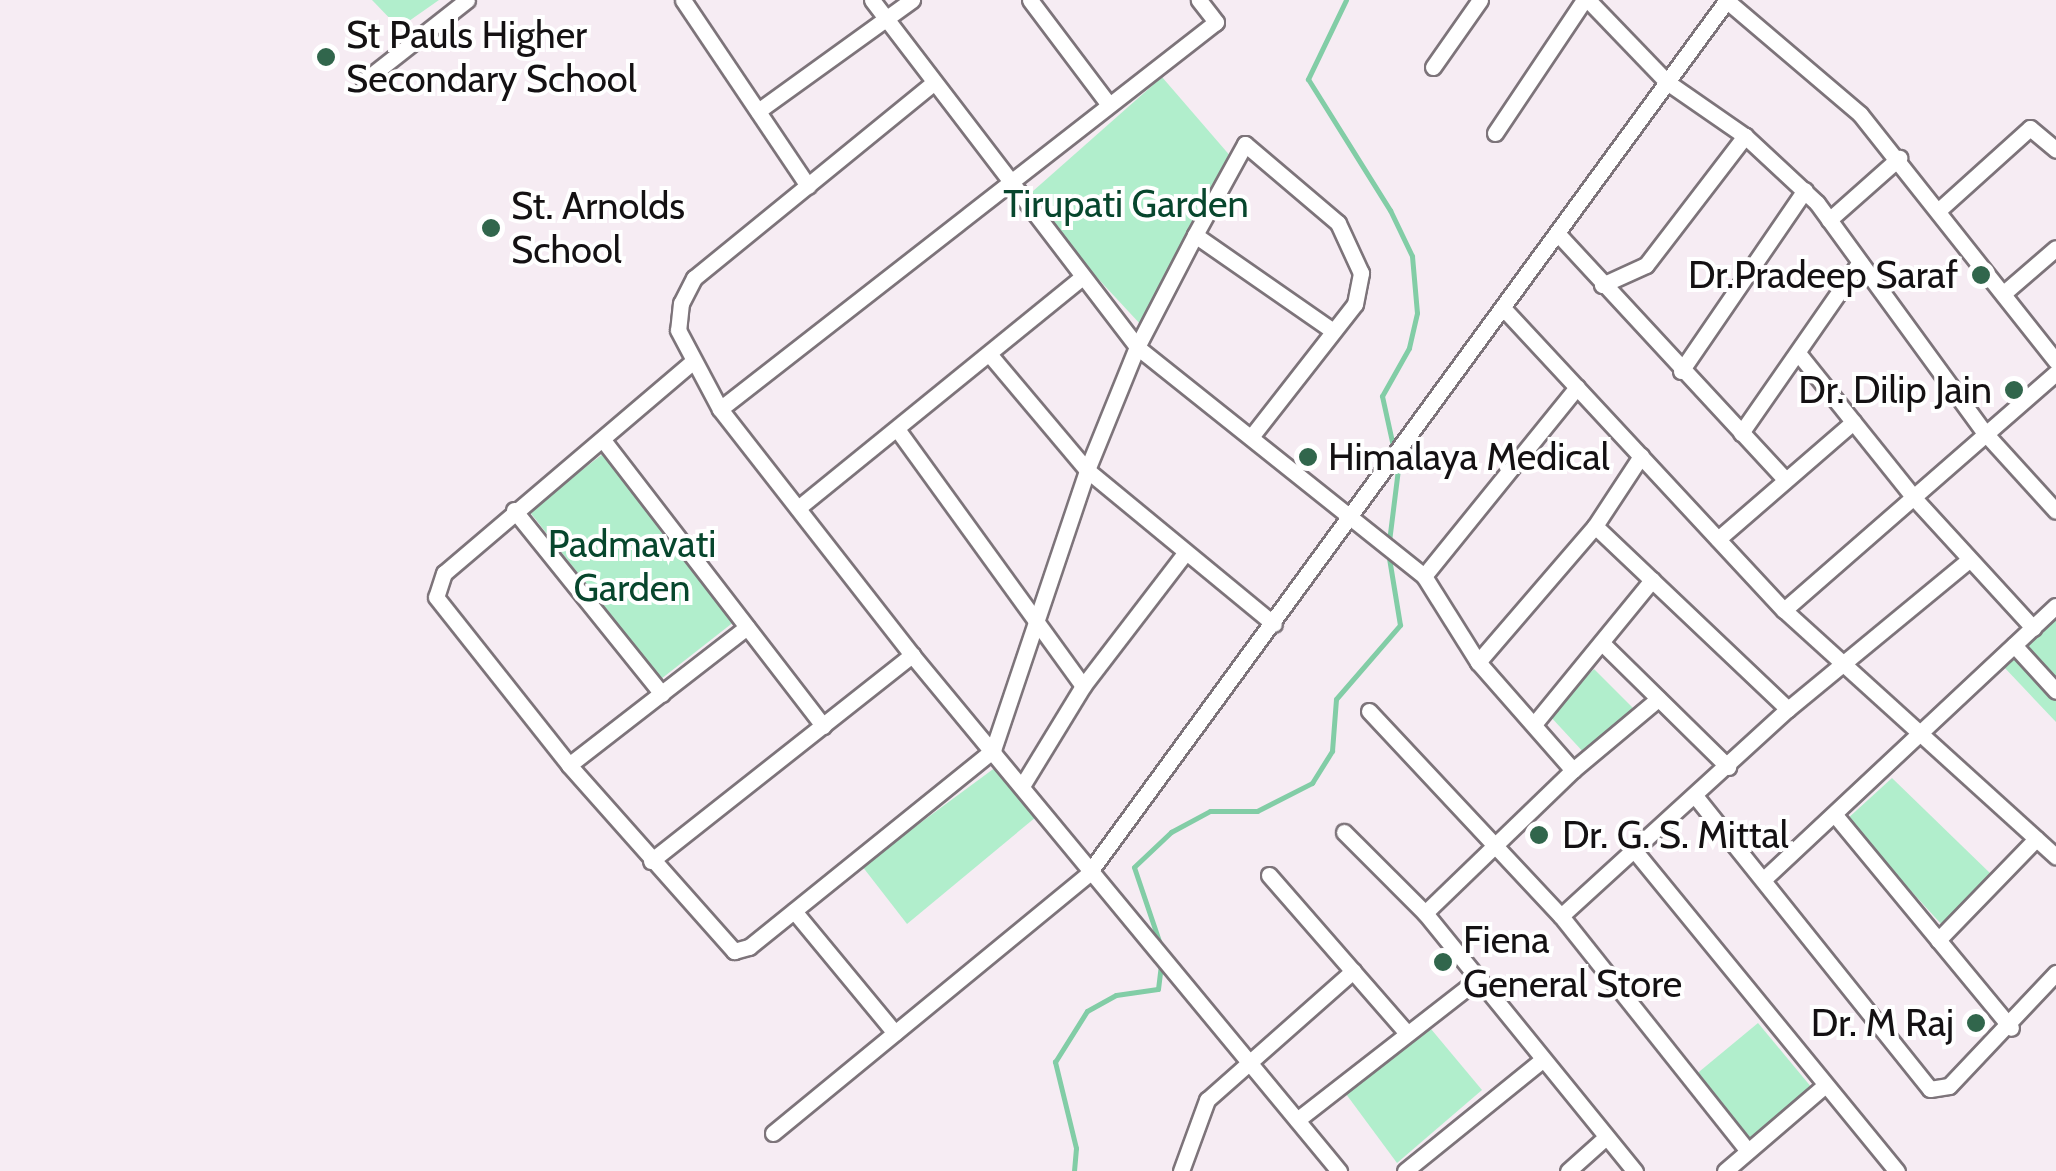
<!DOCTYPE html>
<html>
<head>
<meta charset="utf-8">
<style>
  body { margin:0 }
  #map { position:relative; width:2056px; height:1171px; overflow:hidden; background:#f6ecf3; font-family:Cabin,sans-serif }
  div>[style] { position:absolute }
  .green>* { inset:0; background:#b1eecc }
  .stream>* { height:5px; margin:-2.5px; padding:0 2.5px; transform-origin:2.5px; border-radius:2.5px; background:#82cda6 }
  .roads { filter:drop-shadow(2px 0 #7d747a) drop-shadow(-2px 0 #7d747a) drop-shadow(0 2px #7d747a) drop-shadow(0 -2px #7d747a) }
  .minor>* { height:15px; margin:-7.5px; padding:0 7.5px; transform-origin:7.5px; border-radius:7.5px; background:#fff }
  .dots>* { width:28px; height:28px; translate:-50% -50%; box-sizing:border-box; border:5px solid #fff; border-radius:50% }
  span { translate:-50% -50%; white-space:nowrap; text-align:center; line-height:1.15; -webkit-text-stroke:8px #fff; paint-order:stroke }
  .poi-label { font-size:38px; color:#141113 }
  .left { translate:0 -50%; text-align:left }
  .right { translate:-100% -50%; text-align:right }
  .park-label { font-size:38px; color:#07462d }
</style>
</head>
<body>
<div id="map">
  <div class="green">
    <div style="clip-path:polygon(372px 0,439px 0,399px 28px)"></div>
    <div style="clip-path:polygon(1162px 77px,1232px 158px,1142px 326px,1024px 199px)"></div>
    <div style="clip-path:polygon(604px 453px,735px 621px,661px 679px,529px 511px)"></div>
    <div style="clip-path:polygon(2056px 614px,2056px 722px,2003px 666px)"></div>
    <div style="clip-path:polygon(1594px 669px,1634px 709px,1586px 755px,1549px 715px)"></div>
    <div style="clip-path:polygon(1000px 764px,1036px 817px,907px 924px,862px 866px)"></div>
    <div style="clip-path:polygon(1892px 778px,1993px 876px,1943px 926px,1846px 820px)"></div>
    <div style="clip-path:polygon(1758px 1023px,1812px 1088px,1748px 1141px,1694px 1076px)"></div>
    <div style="clip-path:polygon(1431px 1029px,1482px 1090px,1397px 1163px,1346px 1094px)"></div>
  </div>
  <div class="stream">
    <div style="left:1346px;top:0;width:88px;rotate:115.7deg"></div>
    <div style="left:1308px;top:79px;width:155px;rotate:58deg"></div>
    <div style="left:1390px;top:210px;width:51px;rotate:64.4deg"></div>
    <div style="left:1412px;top:256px;width:57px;rotate:85deg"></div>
    <div style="left:1417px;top:313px;width:36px;rotate:103deg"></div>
    <div style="left:1409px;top:348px;width:55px;rotate:119.4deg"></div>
    <div style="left:1382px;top:396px;width:75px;rotate:77.6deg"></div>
    <div style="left:1398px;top:469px;width:73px;rotate:97.1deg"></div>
    <div style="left:1160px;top:944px;width:81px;rotate:-108.7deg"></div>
    <div style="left:1134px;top:867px;width:51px;rotate:-43.4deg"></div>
    <div style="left:1171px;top:832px;width:44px;rotate:-28.3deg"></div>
    <div style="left:1210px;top:811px;width:47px"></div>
    <div style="left:1257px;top:811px;width:62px;rotate:-27deg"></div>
    <div style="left:1312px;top:783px;width:38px;rotate:-58deg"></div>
    <div style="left:1332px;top:751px;width:52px;rotate:-85.6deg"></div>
    <div style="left:1336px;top:699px;width:98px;rotate:-49.1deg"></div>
    <div style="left:1400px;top:625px;width:74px;rotate:-99.3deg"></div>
    <div style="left:1074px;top:1171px;width:23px;rotate:-85deg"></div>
    <div style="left:1076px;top:1148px;width:89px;rotate:-103.7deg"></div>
    <div style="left:1055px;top:1062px;width:60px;rotate:-57.9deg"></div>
    <div style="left:1087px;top:1011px;width:33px;rotate:-29deg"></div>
    <div style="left:1116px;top:995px;width:42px;rotate:-8.1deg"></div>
    <div style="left:1158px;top:989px;width:24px;rotate:-83deg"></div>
  </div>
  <div class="roads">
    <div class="minor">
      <div style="left:683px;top:0;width:224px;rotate:56.1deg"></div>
      <div style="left:872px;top:0;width:437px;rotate:52.6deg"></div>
      <div style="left:1137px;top:347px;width:367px;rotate:38.6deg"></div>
      <div style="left:1424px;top:576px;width:102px;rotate:57.9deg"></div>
      <div style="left:1478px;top:662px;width:144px;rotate:48.7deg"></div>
      <div style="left:1030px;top:0;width:131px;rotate:53deg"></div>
      <div style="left:1588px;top:0;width:114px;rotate:46.1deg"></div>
      <div style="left:1667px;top:82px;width:95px;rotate:34.7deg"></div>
      <div style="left:1745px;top:136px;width:98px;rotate:42.9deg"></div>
      <div style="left:1817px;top:203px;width:285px;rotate:53.9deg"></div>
      <div style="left:1985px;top:433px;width:105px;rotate:47.7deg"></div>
      <div style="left:1726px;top:0;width:176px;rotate:40.4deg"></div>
      <div style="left:1860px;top:114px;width:315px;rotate:51.6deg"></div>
      <div style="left:1433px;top:67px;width:82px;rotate:-55deg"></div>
      <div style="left:364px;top:81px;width:131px;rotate:-38.2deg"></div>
      <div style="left:932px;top:84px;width:307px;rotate:140.8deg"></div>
      <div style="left:694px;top:278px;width:28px;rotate:117deg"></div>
      <div style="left:681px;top:303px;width:27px;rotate:96deg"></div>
      <div style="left:678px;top:330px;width:89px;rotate:62deg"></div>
      <div style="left:720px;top:409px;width:312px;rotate:52deg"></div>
      <div style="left:912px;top:655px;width:670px;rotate:50.39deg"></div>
      <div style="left:758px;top:111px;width:190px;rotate:-35.8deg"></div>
      <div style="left:1495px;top:133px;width:160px;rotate:-56.2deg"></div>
      <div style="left:1940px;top:209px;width:121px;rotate:-42deg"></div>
      <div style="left:2030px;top:128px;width:34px;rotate:40deg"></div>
      <div style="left:1829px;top:220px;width:94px;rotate:-41.5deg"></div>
      <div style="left:1558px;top:234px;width:334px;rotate:47.2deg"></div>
      <div style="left:1602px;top:285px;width:48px;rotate:-24.4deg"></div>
      <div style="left:1646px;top:265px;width:163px;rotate:-52.5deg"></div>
      <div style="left:2005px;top:292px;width:67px;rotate:-40.8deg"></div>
      <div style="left:1504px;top:309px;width:411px;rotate:47.1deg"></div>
      <div style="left:1784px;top:610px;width:367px;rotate:42.2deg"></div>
      <div style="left:1798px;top:353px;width:187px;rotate:51.3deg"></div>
      <div style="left:1915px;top:499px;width:175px;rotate:47.5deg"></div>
      <div style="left:990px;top:355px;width:150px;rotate:49.9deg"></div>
      <div style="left:1087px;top:470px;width:242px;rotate:39.5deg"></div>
      <div style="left:691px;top:363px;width:324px;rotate:139.6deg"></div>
      <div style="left:444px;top:573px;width:25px;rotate:108deg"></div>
      <div style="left:436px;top:597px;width:214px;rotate:51.6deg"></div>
      <div style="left:569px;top:765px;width:249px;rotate:48.4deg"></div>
      <div style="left:734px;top:951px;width:16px;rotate:-15deg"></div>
      <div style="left:749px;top:947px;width:314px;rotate:-38.9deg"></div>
      <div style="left:993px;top:750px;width:295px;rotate:-71.4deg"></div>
      <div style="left:1087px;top:470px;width:133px;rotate:-67.9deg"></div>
      <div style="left:1137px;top:347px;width:126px;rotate:-62.6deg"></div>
      <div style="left:1681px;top:371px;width:219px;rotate:-55.6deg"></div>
      <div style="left:720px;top:409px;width:629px;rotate:-37.96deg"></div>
      <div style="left:1216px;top:22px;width:28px;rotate:-128deg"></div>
      <div style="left:897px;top:429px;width:317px;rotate:54.1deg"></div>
      <div style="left:1741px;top:433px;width:208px;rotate:-55.2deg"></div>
      <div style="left:1251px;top:437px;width:169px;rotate:-52deg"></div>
      <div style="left:1355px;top:304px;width:32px;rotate:-79deg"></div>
      <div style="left:1361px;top:273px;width:55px;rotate:-114.7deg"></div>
      <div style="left:1338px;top:223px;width:122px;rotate:-139.7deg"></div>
      <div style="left:1245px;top:144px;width:104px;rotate:118.8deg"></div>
      <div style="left:1195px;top:235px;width:168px;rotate:34.8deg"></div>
      <div style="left:603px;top:440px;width:361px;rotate:52.4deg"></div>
      <div style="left:798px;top:508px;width:365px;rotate:-39.1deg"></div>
      <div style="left:514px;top:510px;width:236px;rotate:51.2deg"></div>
      <div style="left:1595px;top:526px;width:266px;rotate:43.5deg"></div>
      <div style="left:1718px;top:539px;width:179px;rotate:-40.9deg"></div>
      <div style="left:1424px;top:576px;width:243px;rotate:-51deg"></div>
      <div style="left:1784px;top:610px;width:361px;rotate:-41.1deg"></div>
      <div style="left:1602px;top:643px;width:177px;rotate:44.5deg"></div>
      <div style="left:2014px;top:645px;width:62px;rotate:47.6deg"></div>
      <div style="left:1478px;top:662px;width:179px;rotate:-49.3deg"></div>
      <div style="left:1595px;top:526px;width:84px;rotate:-56.7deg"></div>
      <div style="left:1369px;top:711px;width:281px;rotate:46.9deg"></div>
      <div style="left:1561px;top:916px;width:300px;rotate:51.5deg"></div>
      <div style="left:1535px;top:723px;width:185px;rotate:-50.7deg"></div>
      <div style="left:569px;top:765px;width:225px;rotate:-37.8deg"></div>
      <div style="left:1022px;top:786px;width:117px;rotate:-58.6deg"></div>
      <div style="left:1083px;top:686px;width:168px;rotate:-52.5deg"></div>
      <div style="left:1696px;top:797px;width:374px;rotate:51.3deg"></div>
      <div style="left:1930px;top:1089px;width:19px;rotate:-9deg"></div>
      <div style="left:1949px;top:1086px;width:156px;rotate:-46.6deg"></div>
      <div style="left:1835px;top:815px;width:276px;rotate:50.4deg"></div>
      <div style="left:1344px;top:832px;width:115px;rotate:45deg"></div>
      <div style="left:1425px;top:913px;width:333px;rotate:50.9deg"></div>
      <div style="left:1634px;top:850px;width:415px;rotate:50.7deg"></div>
      <div style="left:651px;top:861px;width:333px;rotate:-38.3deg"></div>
      <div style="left:1269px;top:875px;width:210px;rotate:48.9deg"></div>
      <div style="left:1765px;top:878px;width:398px;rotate:-43.1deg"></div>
      <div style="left:794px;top:911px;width:158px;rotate:50.4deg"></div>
      <div style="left:1425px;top:913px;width:206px;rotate:-44deg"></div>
      <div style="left:1573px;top:770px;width:111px;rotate:-39.9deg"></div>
      <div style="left:1561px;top:916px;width:307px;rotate:-42.4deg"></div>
      <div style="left:1788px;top:709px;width:234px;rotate:-39.5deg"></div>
      <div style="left:1938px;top:940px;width:141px;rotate:-45.9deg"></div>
      <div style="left:1297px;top:1120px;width:228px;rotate:-37.9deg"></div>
      <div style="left:773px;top:1133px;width:408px;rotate:-39.4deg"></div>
      <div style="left:1088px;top:874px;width:1083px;rotate:-53.83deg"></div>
      <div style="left:1181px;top:1171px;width:76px;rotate:-69.9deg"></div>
      <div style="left:1207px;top:1100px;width:195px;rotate:-41.5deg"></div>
      <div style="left:1405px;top:1171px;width:175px;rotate:-39deg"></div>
      <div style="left:1568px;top:1171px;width:51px;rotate:-41.8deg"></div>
      <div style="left:1725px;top:1171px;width:130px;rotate:-40.6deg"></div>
    </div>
  </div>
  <div class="dots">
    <div style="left:326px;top:57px;background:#31664c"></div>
    <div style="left:491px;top:228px;background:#31664c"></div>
    <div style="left:1981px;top:275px;background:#31664c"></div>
    <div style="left:2014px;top:390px;background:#31664c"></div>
    <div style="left:1308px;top:457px;background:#31664c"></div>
    <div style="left:1539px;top:835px;background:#31664c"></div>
    <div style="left:1443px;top:962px;background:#31664c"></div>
    <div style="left:1976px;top:1023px;background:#31664c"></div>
  </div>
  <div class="poi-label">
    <span class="left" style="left:346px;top:57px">St Pauls Higher<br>Secondary School</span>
    <span class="left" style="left:511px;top:228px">St. Arnolds<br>School</span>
    <span class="right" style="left:1958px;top:275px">Dr.Pradeep Saraf</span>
    <span class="right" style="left:1992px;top:390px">Dr. Dilip Jain</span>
    <span class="left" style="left:1328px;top:457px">Himalaya Medical</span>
    <span class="left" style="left:1562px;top:835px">Dr. G. S. Mittal</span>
    <span class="left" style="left:1463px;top:962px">Fiena<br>General Store</span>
    <span class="right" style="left:1954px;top:1023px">Dr. M Raj</span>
  </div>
  <div class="park-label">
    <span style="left:1126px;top:204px">Tirupati Garden</span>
    <span style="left:632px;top:566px">Padmavati<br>Garden</span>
  </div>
</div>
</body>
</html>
